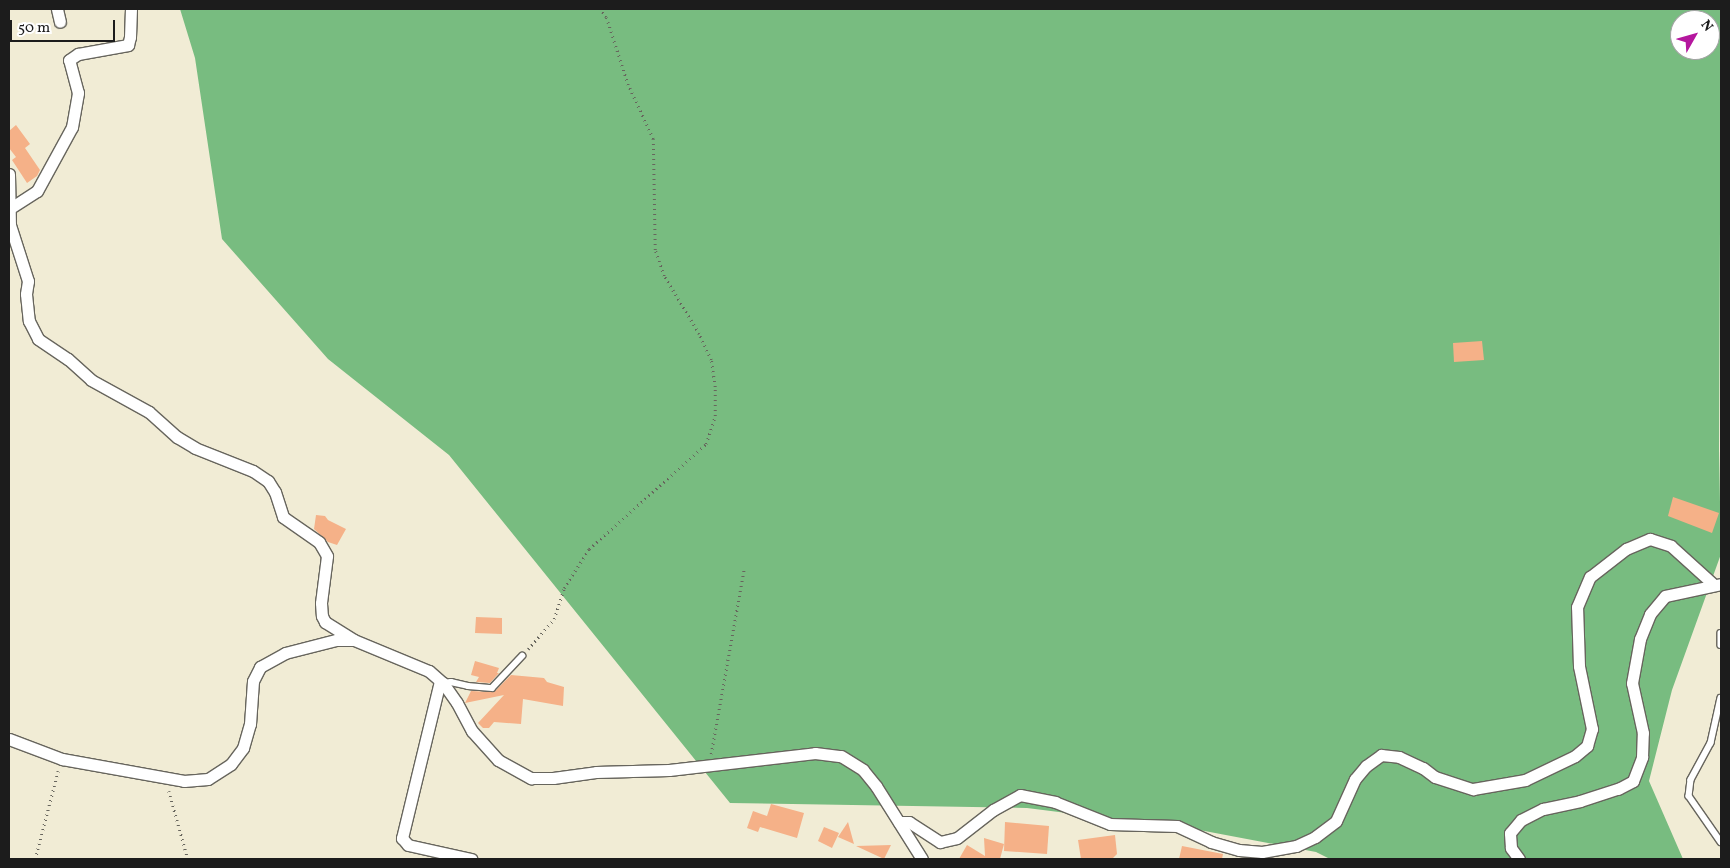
<!DOCTYPE html>
<html>
<head>
<meta charset="utf-8">
<style>
  body { margin:0 }
  #map { position:relative; width:1730px; height:868px; overflow:hidden; background:#f1ecd5; font-family:Vollkorn,serif }
  div>[style] { position:absolute }
  .forest>* { inset:0; background:#78bc80 }
  .building>* { inset:0; background:#f5b188 }
  .path>* { height:2.5px; margin-top:-1.25px; transform-origin:0; background:repeating-linear-gradient(90deg,#67655d 0 1px,transparent 0 5px) }
  .roads { filter:drop-shadow(1px 0 #67655d) drop-shadow(-1px 0 #67655d) drop-shadow(0 1px #67655d) drop-shadow(0 -1px #67655d) }
  .lane>* { height:5.5px; margin:-2.75px; padding:0 2.75px; transform-origin:2.75px; border-radius:2.75px; background:#fff }
  .street>* { height:11px; margin:-5.5px; padding:0 5.5px; transform-origin:5.5px; border-radius:5.5px; background:#fff }
  span { translate:-50% -50%; white-space:nowrap; text-align:center; line-height:1.15; -webkit-text-stroke:4px #fff; paint-order:stroke }
  .frame { position:absolute; inset:0; border:10px solid #1c1c1c; pointer-events:none }
  .north { position:absolute; left:1670px; top:10px; width:50px; height:50px; box-sizing:border-box; background:#fff; border:1px solid #a4a4a4; border-radius:50%; rotate:52deg; font-size:14px; font-weight:700; line-height:20px; text-align:center; color:#1c1c1c }
  .north::after { content:''; display:block; margin:auto; width:18px; height:22px; background:#b5179e; clip-path:polygon(50% 0,100% 100%,50% 72%,0 100%) }
  .scale { position:absolute; left:10px; top:20px; width:105px; height:22px; box-sizing:border-box; border:2px solid #1c1c1c; border-top:0; padding-left:6px; font-size:15px; line-height:18px; white-space:nowrap; color:#1c1c1c; -webkit-text-stroke:4px #fff; paint-order:stroke }
</style>
</head>
<body>
<div id="map">
  <div class="forest">
    <div style="clip-path:polygon(evenodd,180px 9px,1721px 9px,1719px 450px,1721px 554px,1672px 690px,1649px 781px,1683px 859px,1330px 859px,1316px 852px,1194px 829px,1027px 808px,730px 803px,449px 455px,328px 359px,222px 239px,195px 58px,180px 9px,1680px 20px,1710px 20px,1710px 50px,1680px 50px,1680px 20px)"></div>
  </div>
  <div class="building">
    <div style="clip-path:polygon(16px 125px,30px 144px,25px 148px,40px 170px,37px 176px,27px 183px,12px 160px,16px 157px,9px 148px,9px 131px)"></div>
    <div style="clip-path:polygon(1482px 341px,1484px 360px,1454px 362px,1453px 343px)"></div>
    <div style="clip-path:polygon(1673px 497px,1719px 513px,1712px 533px,1668px 516px)"></div>
    <div style="clip-path:polygon(316px 515px,325px 516px,328px 520px,346px 529px,337px 545px,328px 542px,314px 529px)"></div>
    <div style="clip-path:polygon(476px 617px,502px 618px,502px 634px,475px 633px)"></div>
    <div style="clip-path:polygon(475px 661px,499px 668px,497px 673px,499px 673px,490px 683px,476px 682px,479px 677px,471px 675px)"></div>
    <div style="clip-path:polygon(511px 675px,544px 678px,547px 682px,564px 687px,563px 706px,523px 699px,521px 724px,494px 722px,489px 728px,483px 728px,478px 723px,504px 695px,465px 703px,471px 691px,494px 692px)"></div>
    <div style="clip-path:polygon(771px 804px,804px 813px,797px 838px,760px 827px,758px 832px,747px 828px,753px 811px,767px 816px)"></div>
    <div style="clip-path:polygon(848px 822px,854px 844px,838px 837px)"></div>
    <div style="clip-path:polygon(1005px 822px,1049px 826px,1047px 854px,1004px 851px)"></div>
    <div style="clip-path:polygon(824px 827px,839px 833px,832px 848px,818px 841px)"></div>
    <div style="clip-path:polygon(1115px 835px,1117px 854px,1113px 858px,1081px 859px,1078px 840px)"></div>
    <div style="clip-path:polygon(984px 838px,1004px 844px,1000px 859px,959px 859px,967px 845px,985px 856px)"></div>
    <div style="clip-path:polygon(891px 845px,884px 859px,856px 846px)"></div>
    <div style="clip-path:polygon(1182px 846px,1223px 854px,1222px 859px,1179px 859px)"></div>
  </div>
  <div class="path">
    <div style="left:528px;top:649px;width:40px;rotate:-49deg"></div>
    <div style="left:554px;top:619px;width:33px;rotate:-72deg"></div>
    <div style="left:564px;top:588px;width:46px;rotate:-57.3deg"></div>
    <div style="left:589px;top:549px;width:157px;rotate:-41.9deg"></div>
    <div style="left:706px;top:444px;width:29px;rotate:-72deg"></div>
    <div style="left:715px;top:416px;width:29px;rotate:-90deg"></div>
    <div style="left:715px;top:387px;width:27px;rotate:-98deg"></div>
    <div style="left:711px;top:360px;width:29px;rotate:-115deg"></div>
    <div style="left:699px;top:334px;width:68px;rotate:-121.1deg"></div>
    <div style="left:664px;top:276px;width:28px;rotate:-109deg"></div>
    <div style="left:655px;top:250px;width:111px;rotate:-91deg"></div>
    <div style="left:653px;top:139px;width:60px;rotate:-114.8deg"></div>
    <div style="left:628px;top:85px;width:71px;rotate:-107.9deg"></div>
    <div style="left:606px;top:17px;width:10px;rotate:-127deg"></div>
    <div style="left:711px;top:754px;width:188px;rotate:-79.9deg"></div>
    <div style="left:169px;top:791px;width:71px;rotate:74.4deg"></div>
    <div style="left:35px;top:859px;width:91px;rotate:-75.4deg"></div>
  </div>
  <div class="roads">
    <div class="lane">
      <div style="left:1721px;top:633px;width:12px;rotate:90deg"></div>
      <div style="left:443px;top:683px;width:8px;rotate:-7deg"></div>
      <div style="left:451px;top:682px;width:17px;rotate:13deg"></div>
      <div style="left:468px;top:686px;width:24px;rotate:5deg"></div>
      <div style="left:492px;top:688px;width:44px;rotate:-46.8deg"></div>
      <div style="left:1721px;top:698px;width:46px;rotate:102.5deg"></div>
      <div style="left:1711px;top:743px;width:42px;rotate:118.4deg"></div>
      <div style="left:1691px;top:780px;width:16px;rotate:97deg"></div>
      <div style="left:1689px;top:796px;width:56px;rotate:55.2deg"></div>
    </div>
    <div class="street">
      <div style="left:57px;top:9px;width:13px;rotate:77deg"></div>
      <div style="left:9px;top:174px;width:51px;rotate:88.9deg"></div>
      <div style="left:10px;top:225px;width:59px;rotate:72.2deg"></div>
      <div style="left:28px;top:281px;width:13px;rotate:99deg"></div>
      <div style="left:26px;top:294px;width:27px;rotate:84deg"></div>
      <div style="left:29px;top:321px;width:20px;rotate:63deg"></div>
      <div style="left:38px;top:339px;width:36px;rotate:34deg"></div>
      <div style="left:68px;top:359px;width:31px;rotate:42deg"></div>
      <div style="left:91px;top:380px;width:66px;rotate:28.9deg"></div>
      <div style="left:149px;top:412px;width:38px;rotate:42deg"></div>
      <div style="left:177px;top:437px;width:21px;rotate:31deg"></div>
      <div style="left:195px;top:448px;width:62px;rotate:21.6deg"></div>
      <div style="left:253px;top:471px;width:18px;rotate:34deg"></div>
      <div style="left:268px;top:481px;width:13px;rotate:58deg"></div>
      <div style="left:275px;top:492px;width:26px;rotate:72deg"></div>
      <div style="left:283px;top:517px;width:44px;rotate:34.8deg"></div>
      <div style="left:319px;top:542px;width:16px;rotate:60deg"></div>
      <div style="left:327px;top:556px;width:47px;rotate:97.3deg"></div>
      <div style="left:321px;top:603px;width:13px;rotate:86deg"></div>
      <div style="left:322px;top:616px;width:7px;rotate:63deg"></div>
      <div style="left:325px;top:622px;width:34px;rotate:32deg"></div>
      <div style="left:354px;top:640px;width:81px;rotate:22.5deg"></div>
      <div style="left:429px;top:671px;width:18px;rotate:41deg"></div>
      <div style="left:443px;top:683px;width:24px;rotate:55deg"></div>
      <div style="left:457px;top:703px;width:32px;rotate:62deg"></div>
      <div style="left:472px;top:731px;width:39px;rotate:48deg"></div>
      <div style="left:498px;top:760px;width:38px;rotate:29deg"></div>
      <div style="left:531px;top:778px;width:22px"></div>
      <div style="left:553px;top:778px;width:43px;rotate:-7.9deg"></div>
      <div style="left:596px;top:772px;width:73px;rotate:-1.6deg"></div>
      <div style="left:669px;top:770px;width:147px;rotate:-6.6deg"></div>
      <div style="left:815px;top:753px;width:26px;rotate:7deg"></div>
      <div style="left:841px;top:756px;width:26px;rotate:32deg"></div>
      <div style="left:863px;top:770px;width:21px;rotate:51deg"></div>
      <div style="left:876px;top:786px;width:86px;rotate:57.8deg"></div>
      <div style="left:9px;top:209px;width:33px;rotate:-33deg"></div>
      <div style="left:37px;top:191px;width:73px;rotate:-61.3deg"></div>
      <div style="left:72px;top:127px;width:35px;rotate:-80deg"></div>
      <div style="left:78px;top:93px;width:34px;rotate:-105deg"></div>
      <div style="left:69px;top:60px;width:11px;rotate:-34deg"></div>
      <div style="left:78px;top:54px;width:51px;rotate:-10.2deg"></div>
      <div style="left:128px;top:45px;width:8px;rotate:-76deg"></div>
      <div style="left:130px;top:37px;width:28px;rotate:-88deg"></div>
      <div style="left:440px;top:681px;width:162px;rotate:103.6deg"></div>
      <div style="left:402px;top:838px;width:9px;rotate:49deg"></div>
      <div style="left:408px;top:845px;width:65px;rotate:12.5deg"></div>
      <div style="left:9px;top:739px;width:57px;rotate:20.7deg"></div>
      <div style="left:62px;top:759px;width:124px;rotate:10.2deg"></div>
      <div style="left:184px;top:781px;width:24px;rotate:-5deg"></div>
      <div style="left:208px;top:779px;width:27px;rotate:-33deg"></div>
      <div style="left:231px;top:764px;width:20px;rotate:-53deg"></div>
      <div style="left:243px;top:748px;width:25px;rotate:-74deg"></div>
      <div style="left:250px;top:724px;width:43px;rotate:-86deg"></div>
      <div style="left:253px;top:681px;width:16px;rotate:-63deg"></div>
      <div style="left:260px;top:667px;width:29px;rotate:-29deg"></div>
      <div style="left:285px;top:653px;width:53px;rotate:-14.3deg"></div>
      <div style="left:336px;top:640px;width:16px"></div>
      <div style="left:899px;top:822px;width:10px"></div>
      <div style="left:909px;top:822px;width:37px;rotate:33deg"></div>
      <div style="left:940px;top:842px;width:17px;rotate:-13deg"></div>
      <div style="left:957px;top:838px;width:46px;rotate:-37.9deg"></div>
      <div style="left:993px;top:810px;width:31px;rotate:-29deg"></div>
      <div style="left:1020px;top:795px;width:36px;rotate:11deg"></div>
      <div style="left:1055px;top:802px;width:59px;rotate:21.8deg"></div>
      <div style="left:1110px;top:824px;width:67px;rotate:1.7deg"></div>
      <div style="left:1177px;top:826px;width:38px;rotate:25deg"></div>
      <div style="left:1211px;top:842px;width:29px;rotate:16deg"></div>
      <div style="left:1239px;top:850px;width:23px;rotate:5deg"></div>
      <div style="left:1262px;top:852px;width:35px;rotate:-10deg"></div>
      <div style="left:1296px;top:846px;width:21px;rotate:-25deg"></div>
      <div style="left:1315px;top:837px;width:26px;rotate:-37deg"></div>
      <div style="left:1336px;top:821px;width:46px;rotate:-65.7deg"></div>
      <div style="left:1355px;top:779px;width:17px;rotate:-50deg"></div>
      <div style="left:1366px;top:766px;width:19px;rotate:-36deg"></div>
      <div style="left:1381px;top:755px;width:18px;rotate:6deg"></div>
      <div style="left:1399px;top:757px;width:26px;rotate:25deg"></div>
      <div style="left:1423px;top:768px;width:15px;rotate:37deg"></div>
      <div style="left:1435px;top:777px;width:40px;rotate:18deg"></div>
      <div style="left:1473px;top:789px;width:53px;rotate:-9.8deg"></div>
      <div style="left:1525px;top:780px;width:55px;rotate:-25.6deg"></div>
      <div style="left:1575px;top:756px;width:16px;rotate:-40deg"></div>
      <div style="left:1587px;top:746px;width:18px;rotate:-74deg"></div>
      <div style="left:1592px;top:729px;width:64px;rotate:-101.7deg"></div>
      <div style="left:1579px;top:666px;width:59px;rotate:-91.9deg"></div>
      <div style="left:1577px;top:607px;width:33px;rotate:-67deg"></div>
      <div style="left:1590px;top:577px;width:46px;rotate:-37.9deg"></div>
      <div style="left:1626px;top:549px;width:26px;rotate:-23deg"></div>
      <div style="left:1650px;top:539px;width:22px;rotate:18deg"></div>
      <div style="left:1671px;top:546px;width:57px;rotate:42.1deg"></div>
      <div style="left:1519px;top:859px;width:14px;rotate:-126deg"></div>
      <div style="left:1511px;top:848px;width:15px;rotate:-94deg"></div>
      <div style="left:1510px;top:833px;width:17px;rotate:-50deg"></div>
      <div style="left:1521px;top:820px;width:25px;rotate:-27deg"></div>
      <div style="left:1543px;top:809px;width:38px;rotate:-12deg"></div>
      <div style="left:1580px;top:801px;width:40px;rotate:-18deg"></div>
      <div style="left:1618px;top:789px;width:17px;rotate:-28deg"></div>
      <div style="left:1633px;top:781px;width:26px;rotate:-69deg"></div>
      <div style="left:1642px;top:757px;width:24px;rotate:-88deg"></div>
      <div style="left:1643px;top:733px;width:51px;rotate:-102.4deg"></div>
      <div style="left:1632px;top:683px;width:45px;rotate:-79.7deg"></div>
      <div style="left:1640px;top:639px;width:27px;rotate:-68deg"></div>
      <div style="left:1650px;top:614px;width:23px;rotate:-50deg"></div>
      <div style="left:1665px;top:596px;width:57px;rotate:-12.1deg"></div>
    </div>
  </div>
  <div class="frame"></div>
  <div class="north">N</div>
  <div class="scale">50 m</div>
</div>
</body>
</html>
